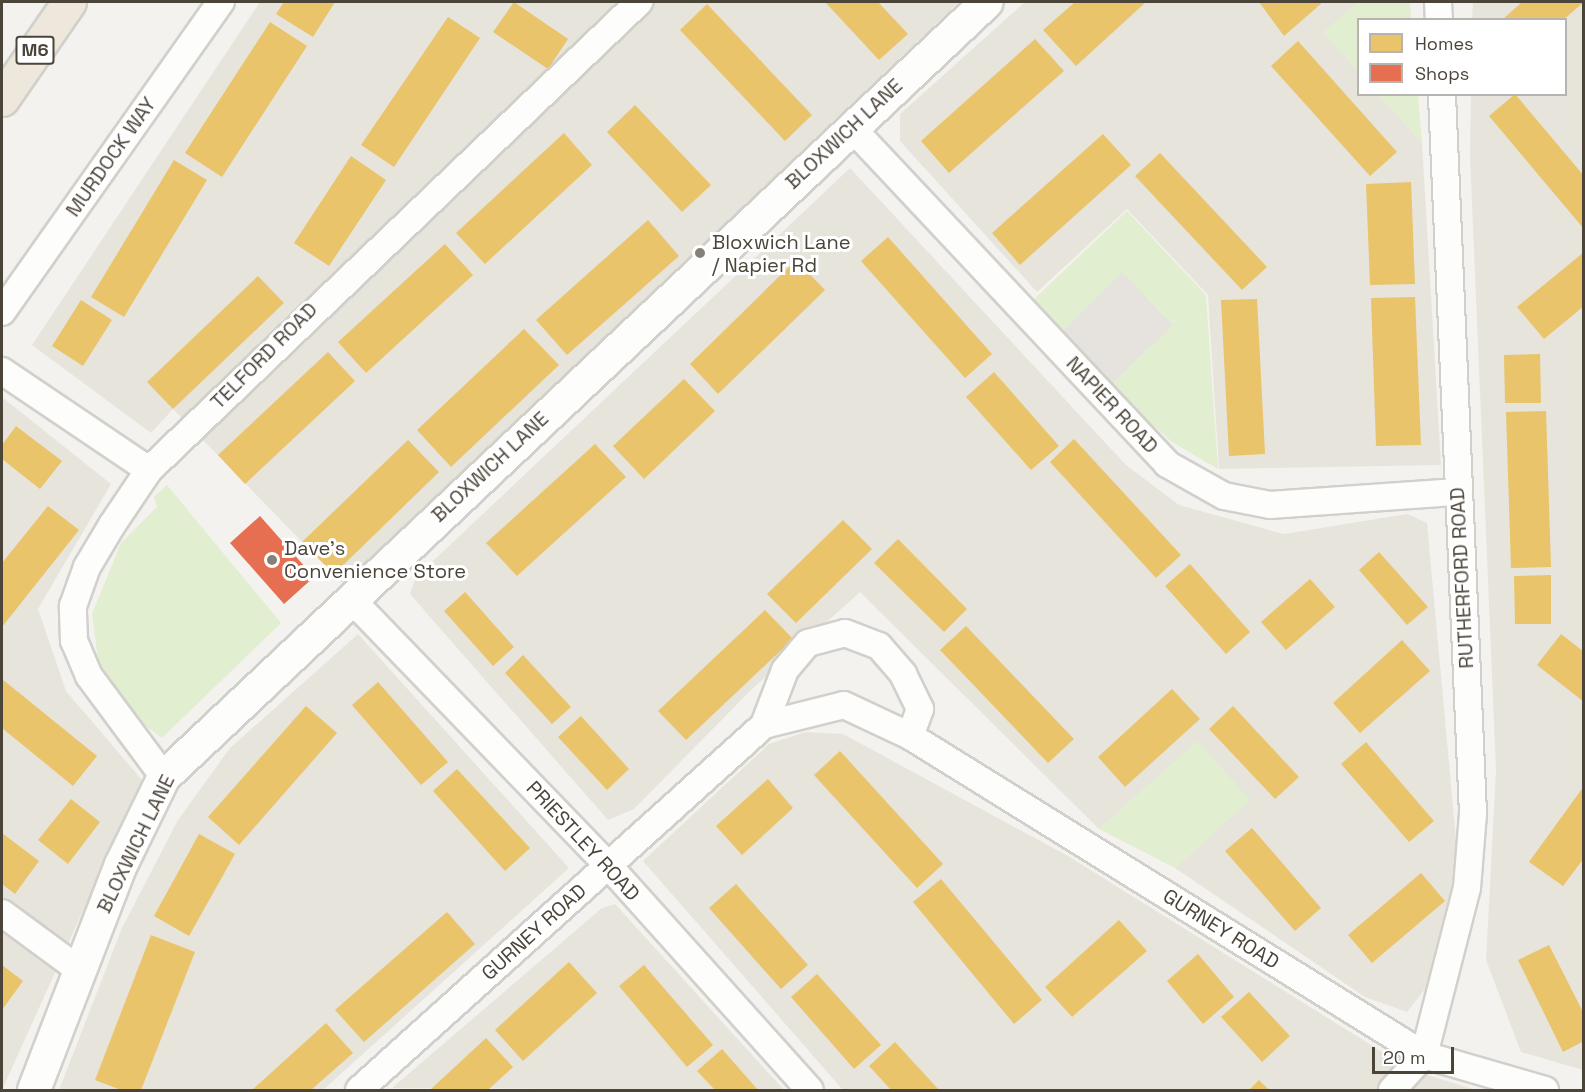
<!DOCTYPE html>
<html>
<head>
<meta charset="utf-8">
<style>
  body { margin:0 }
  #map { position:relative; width:1585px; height:1092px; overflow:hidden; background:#f4f2ee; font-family:"Space Grotesk",sans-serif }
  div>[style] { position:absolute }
  .residential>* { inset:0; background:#e7e4dc }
  .green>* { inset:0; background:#e1eecf }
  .parking>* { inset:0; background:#e6e3df }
  .homes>* { inset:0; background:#e9c46a }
  .shops>* { inset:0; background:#e76f51 }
  .roads { filter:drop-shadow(2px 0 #d2d0cb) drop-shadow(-2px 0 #d2d0cb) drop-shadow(0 2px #d2d0cb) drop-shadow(0 -2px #d2d0cb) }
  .minor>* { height:26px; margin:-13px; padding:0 13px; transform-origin:13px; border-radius:13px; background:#fdfdfc }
  .tertiary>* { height:32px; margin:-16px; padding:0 16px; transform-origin:16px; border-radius:16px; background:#fdfdfc }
  .motorway>* { height:33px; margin:-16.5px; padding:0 16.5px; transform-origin:16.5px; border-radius:16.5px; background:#ede8db }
  .dots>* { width:16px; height:16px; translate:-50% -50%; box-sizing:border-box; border:3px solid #fff; border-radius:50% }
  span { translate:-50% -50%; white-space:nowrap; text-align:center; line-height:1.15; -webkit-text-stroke:6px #fff; paint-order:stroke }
  .shield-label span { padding:2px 4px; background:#fff; border:2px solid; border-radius:4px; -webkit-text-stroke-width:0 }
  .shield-label { font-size:18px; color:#4b4439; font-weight:700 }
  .street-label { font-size:20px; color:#4b4439 }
  .poi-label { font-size:20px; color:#4b4439 }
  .left { translate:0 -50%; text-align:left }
  .frame { position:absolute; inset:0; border:3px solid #4b4439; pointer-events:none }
  .legend { position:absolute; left:1357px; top:18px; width:210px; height:78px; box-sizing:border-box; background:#fff; border:2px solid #b7b4b0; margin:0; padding:8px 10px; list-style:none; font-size:18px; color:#4b4439 }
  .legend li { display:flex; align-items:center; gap:12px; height:30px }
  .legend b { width:30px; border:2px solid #b7b4b0 }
  .scale { position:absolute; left:1372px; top:1047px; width:82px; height:27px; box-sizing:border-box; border:3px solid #4b4439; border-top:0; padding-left:8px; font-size:18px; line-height:21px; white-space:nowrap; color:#4b4439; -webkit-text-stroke:4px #fff; paint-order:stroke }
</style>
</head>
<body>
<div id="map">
  <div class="residential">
    <div style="clip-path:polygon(260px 2px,959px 2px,343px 584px,173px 409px,151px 433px,32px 345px)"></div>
    <div style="clip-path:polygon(1025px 2px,1358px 2px,1324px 32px,1358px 71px,1358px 94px,1379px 95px,1422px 143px,1441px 465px,1219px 469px,1208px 295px,1127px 209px,1037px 292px,900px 141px,900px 114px)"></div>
    <div style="clip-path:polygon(1473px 2px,1583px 2px,1583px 1070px,1521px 1052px,1486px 960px,1496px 770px,1470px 156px,1471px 95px,1566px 94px,1566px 20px,1472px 19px)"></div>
    <div style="clip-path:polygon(850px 168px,1126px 465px,1179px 505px,1284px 534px,1407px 514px,1427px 523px,1458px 861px,1425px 989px,1407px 1012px,1365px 997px,1175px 868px,1249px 800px,1197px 742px,1099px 829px,860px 592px,753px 688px,634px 809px,608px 820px,410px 594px,416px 577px)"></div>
    <div style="clip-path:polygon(2px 397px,111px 484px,38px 609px,66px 691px,142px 780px,2px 1090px)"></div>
    <div style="clip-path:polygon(358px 634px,569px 868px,323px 1090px,59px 1090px,122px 928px,178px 820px,230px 748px)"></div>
    <div style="clip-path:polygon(805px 732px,843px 734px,1068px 856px,1411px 1070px,1476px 1090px,843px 1090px,643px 861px,769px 744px)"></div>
    <div style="clip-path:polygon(615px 904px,784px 1090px,392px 1088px,602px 908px)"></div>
  </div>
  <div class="green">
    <div style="clip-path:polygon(1358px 2px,1410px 2px,1411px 19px,1358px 20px,1358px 71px,1323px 32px)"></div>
    <div style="clip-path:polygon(1379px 95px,1418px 95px,1422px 143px)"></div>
    <div style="clip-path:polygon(1127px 211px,1206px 295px,1218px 469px,1172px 442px,1109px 386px,1122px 273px,1059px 334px,1031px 302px)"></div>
    <div style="clip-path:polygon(167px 485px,281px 623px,162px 738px,132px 716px,98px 660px,92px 614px,121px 543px,157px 507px,154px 497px)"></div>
    <div style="clip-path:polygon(1197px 741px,1250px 800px,1175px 868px,1099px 829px)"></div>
  </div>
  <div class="parking">
    <div style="clip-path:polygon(1122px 272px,1173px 325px,1109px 386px,1059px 334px)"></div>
  </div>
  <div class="homes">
    <div style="clip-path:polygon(284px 2px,335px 2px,313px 37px,276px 14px)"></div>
    <div style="clip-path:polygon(514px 2px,568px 39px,548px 69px,493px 32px)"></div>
    <div style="clip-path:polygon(825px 2px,878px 2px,908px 34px,879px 60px)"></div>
    <div style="clip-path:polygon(1075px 2px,1146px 2px,1076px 66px,1043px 30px)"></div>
    <div style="clip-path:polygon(1259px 2px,1323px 2px,1284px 36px)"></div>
    <div style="clip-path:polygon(1522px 2px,1584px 2px,1563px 20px,1502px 20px)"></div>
    <div style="clip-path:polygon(707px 4px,812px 115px,785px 141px,680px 30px)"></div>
    <div style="clip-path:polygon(448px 17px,480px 38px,394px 167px,361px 145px)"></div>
    <div style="clip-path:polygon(270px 22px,307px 46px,222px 177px,185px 153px)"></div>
    <div style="clip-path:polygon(1035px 39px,1064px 71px,949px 173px,921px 141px)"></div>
    <div style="clip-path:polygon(1298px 41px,1397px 152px,1370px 176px,1271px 66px)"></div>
    <div style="clip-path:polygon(1515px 94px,1584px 176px,1584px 229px,1489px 116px)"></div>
    <div style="clip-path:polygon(635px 105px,711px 185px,682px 212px,607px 132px)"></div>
    <div style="clip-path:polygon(564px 133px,592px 165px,485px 264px,456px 233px)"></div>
    <div style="clip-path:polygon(1103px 134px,1131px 165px,1020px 265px,992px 233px)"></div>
    <div style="clip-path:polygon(1160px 153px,1267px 267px,1242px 290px,1135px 176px)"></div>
    <div style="clip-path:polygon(351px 156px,386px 180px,329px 266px,294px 243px)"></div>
    <div style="clip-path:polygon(174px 160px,207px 180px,124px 317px,91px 297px)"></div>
    <div style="clip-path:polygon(1411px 182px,1415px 284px,1370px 285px,1366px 184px)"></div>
    <div style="clip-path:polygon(648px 220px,679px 256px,567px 355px,536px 320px)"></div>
    <div style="clip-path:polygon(888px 237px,992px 354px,965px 378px,861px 261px)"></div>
    <div style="clip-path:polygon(445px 244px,473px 275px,366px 373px,338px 342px)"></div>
    <div style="clip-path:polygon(1584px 252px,1584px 306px,1544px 339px,1517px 307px)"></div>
    <div style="clip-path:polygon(796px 260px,825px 290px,718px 394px,690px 364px)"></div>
    <div style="clip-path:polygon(258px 276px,284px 303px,173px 409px,147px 382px)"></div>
    <div style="clip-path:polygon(1415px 297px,1421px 445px,1376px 446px,1371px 298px)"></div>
    <div style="clip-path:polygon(1257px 299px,1265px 454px,1229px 456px,1221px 300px)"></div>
    <div style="clip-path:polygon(81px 300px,112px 320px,83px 366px,52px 346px)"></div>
    <div style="clip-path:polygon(524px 329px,559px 365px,451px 467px,417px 430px)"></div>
    <div style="clip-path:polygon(328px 352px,355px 381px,245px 484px,218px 455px)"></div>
    <div style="clip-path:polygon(1540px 354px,1541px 403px,1505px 403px,1504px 355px)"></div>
    <div style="clip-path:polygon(994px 372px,1059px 446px,1031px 470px,966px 397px)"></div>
    <div style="clip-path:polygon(684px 379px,715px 411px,644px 479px,613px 446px)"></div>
    <div style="clip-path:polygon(1546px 411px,1551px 567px,1511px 568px,1506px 412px)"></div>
    <div style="clip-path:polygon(16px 426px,62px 461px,40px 489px,2px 459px,2px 445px)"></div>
    <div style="clip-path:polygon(1074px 439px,1181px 555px,1156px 578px,1050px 462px)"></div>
    <div style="clip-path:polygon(408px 440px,439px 472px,334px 574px,302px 542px)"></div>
    <div style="clip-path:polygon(595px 444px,626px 477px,517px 576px,486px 543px)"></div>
    <div style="clip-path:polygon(48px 506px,79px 530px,2px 627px,2px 563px)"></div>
    <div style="clip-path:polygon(843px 520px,872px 549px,796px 623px,767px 594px)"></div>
    <div style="clip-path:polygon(898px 539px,967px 609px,944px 632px,874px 563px)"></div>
    <div style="clip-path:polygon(1379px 552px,1428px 607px,1407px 625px,1359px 570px)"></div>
    <div style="clip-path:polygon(1190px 564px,1250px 632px,1226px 654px,1165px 586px)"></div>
    <div style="clip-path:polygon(1551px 575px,1551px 624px,1515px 624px,1514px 576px)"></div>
    <div style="clip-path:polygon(1310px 579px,1335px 607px,1286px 650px,1261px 622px)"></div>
    <div style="clip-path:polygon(465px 592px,514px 647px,493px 666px,444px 611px)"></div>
    <div style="clip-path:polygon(765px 610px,793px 639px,686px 740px,658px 711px)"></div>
    <div style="clip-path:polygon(966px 626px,1074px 739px,1048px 763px,940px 650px)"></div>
    <div style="clip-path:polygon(1561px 634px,1584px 652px,1584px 702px,1537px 665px)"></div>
    <div style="clip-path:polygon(1402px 640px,1430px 671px,1360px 733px,1333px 703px)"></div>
    <div style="clip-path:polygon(523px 655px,571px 707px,552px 724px,505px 673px)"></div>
    <div style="clip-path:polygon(2px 679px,97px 756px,73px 786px,2px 728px)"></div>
    <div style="clip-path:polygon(378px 682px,448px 762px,421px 785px,352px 705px)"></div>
    <div style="clip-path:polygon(1172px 689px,1200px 719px,1125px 787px,1098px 757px)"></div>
    <div style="clip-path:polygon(306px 706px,337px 733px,239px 845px,208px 817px)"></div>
    <div style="clip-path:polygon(1233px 706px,1299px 777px,1275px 799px,1209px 729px)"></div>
    <div style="clip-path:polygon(581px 716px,629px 769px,607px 790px,558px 737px)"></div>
    <div style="clip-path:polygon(1366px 742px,1434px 821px,1409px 842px,1341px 764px)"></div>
    <div style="clip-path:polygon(840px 751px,943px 864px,917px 888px,814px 775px)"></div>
    <div style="clip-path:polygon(457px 769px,530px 848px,505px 871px,433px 791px)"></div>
    <div style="clip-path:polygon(768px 779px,793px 808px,742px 855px,716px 826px)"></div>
    <div style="clip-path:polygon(1584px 786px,1584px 858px,1563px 886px,1529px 862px)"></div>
    <div style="clip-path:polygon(71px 799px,100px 822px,68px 864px,38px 840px)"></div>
    <div style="clip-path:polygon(1252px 828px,1321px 908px,1295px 931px,1225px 851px)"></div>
    <div style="clip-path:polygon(2px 833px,39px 861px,15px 894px,2px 884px)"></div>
    <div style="clip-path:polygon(199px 834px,235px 854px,189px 936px,154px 916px)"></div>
    <div style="clip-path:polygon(1421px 873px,1445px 901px,1372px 963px,1348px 935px)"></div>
    <div style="clip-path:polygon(941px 879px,1042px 1000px,1014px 1024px,913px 902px)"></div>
    <div style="clip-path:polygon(736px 884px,808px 965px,781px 989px,709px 908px)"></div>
    <div style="clip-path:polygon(447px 912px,475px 944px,364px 1042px,335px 1010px)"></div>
    <div style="clip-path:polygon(1119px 920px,1147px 951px,1072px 1017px,1045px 987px)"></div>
    <div style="clip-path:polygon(151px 935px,195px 952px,141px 1090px,121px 1090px,95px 1080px)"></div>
    <div style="clip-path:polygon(1549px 945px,1584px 1014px,1584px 1041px,1563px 1052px,1518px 960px)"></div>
    <div style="clip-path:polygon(1198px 954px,1234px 997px,1203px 1024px,1167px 981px)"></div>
    <div style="clip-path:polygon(569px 962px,597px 993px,523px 1061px,495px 1030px)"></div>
    <div style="clip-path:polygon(2px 965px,23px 981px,2px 1010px)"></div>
    <div style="clip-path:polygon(644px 965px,713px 1045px,687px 1067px,619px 986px)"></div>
    <div style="clip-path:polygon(817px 974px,881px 1045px,854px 1069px,791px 997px)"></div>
    <div style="clip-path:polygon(1249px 992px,1290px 1036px,1262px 1062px,1221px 1017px)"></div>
    <div style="clip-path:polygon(326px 1023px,353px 1053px,311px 1090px,252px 1090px)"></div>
    <div style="clip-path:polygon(486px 1038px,513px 1067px,488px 1090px,430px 1090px)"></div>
    <div style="clip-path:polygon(895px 1042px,939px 1090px,891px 1090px,869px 1066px)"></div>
    <div style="clip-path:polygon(722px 1049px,758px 1090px,715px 1090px,697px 1071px)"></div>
    <div style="clip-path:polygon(1259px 1080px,1269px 1090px,1249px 1090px)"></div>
  </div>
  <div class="shops">
    <div style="clip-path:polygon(260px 516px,314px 577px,284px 604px,230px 543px)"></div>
  </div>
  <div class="roads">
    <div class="minor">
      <div style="left:1438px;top:2px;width:18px;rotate:87deg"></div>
      <div style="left:851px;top:127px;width:462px;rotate:46.8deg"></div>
      <div style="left:1167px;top:464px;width:65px;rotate:29.3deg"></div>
      <div style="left:1224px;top:496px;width:47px;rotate:11.1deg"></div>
      <div style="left:1270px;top:505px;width:188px;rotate:-4deg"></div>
      <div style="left:2px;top:312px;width:380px;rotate:-54.8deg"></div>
      <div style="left:2px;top:371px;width:177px;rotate:34deg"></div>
      <div style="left:350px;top:598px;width:371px;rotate:46deg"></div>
      <div style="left:608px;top:865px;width:302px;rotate:48.1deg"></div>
      <div style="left:764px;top:725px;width:59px;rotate:-69.1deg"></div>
      <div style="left:785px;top:670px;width:35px;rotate:-50deg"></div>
      <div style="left:808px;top:643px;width:38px;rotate:-15deg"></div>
      <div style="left:845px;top:633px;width:36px;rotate:21deg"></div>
      <div style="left:879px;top:646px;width:37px;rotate:49deg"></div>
      <div style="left:903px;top:674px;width:39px;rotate:64deg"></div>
      <div style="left:920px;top:709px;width:29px;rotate:110deg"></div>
      <div style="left:164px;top:777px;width:126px;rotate:-126.6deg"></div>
      <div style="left:89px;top:676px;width:38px;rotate:-113deg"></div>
      <div style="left:74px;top:641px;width:35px;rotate:-92deg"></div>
      <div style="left:73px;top:606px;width:41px;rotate:-70.3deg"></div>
      <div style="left:87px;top:567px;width:49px;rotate:-59.2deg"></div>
      <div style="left:112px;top:525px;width:66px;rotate:-56.1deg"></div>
      <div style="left:149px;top:470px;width:678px;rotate:-43.68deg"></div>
      <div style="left:2px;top:913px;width:94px;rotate:36.4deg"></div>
      <div style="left:359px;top:1090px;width:545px;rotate:-42.03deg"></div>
      <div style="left:764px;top:725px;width:82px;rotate:-14deg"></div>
      <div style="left:844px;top:705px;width:73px;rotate:25.2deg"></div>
      <div style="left:910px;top:736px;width:605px;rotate:31.82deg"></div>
      <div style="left:1424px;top:1055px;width:126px;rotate:16.1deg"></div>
      <div style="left:1392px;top:1090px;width:47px;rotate:-47.6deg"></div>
      <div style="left:1424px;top:1055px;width:172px;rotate:-75.6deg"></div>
      <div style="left:1467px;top:888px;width:74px;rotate:-85.4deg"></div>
      <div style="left:1473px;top:814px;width:721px;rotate:-92.47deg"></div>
    </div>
    <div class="tertiary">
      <div style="left:34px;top:1090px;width:241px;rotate:-68.9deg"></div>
      <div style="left:121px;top:865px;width:98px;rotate:-64deg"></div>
      <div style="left:164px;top:777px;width:1130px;rotate:-43.28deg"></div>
    </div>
    <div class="motorway">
      <div style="left:2px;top:99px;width:118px;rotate:-55.4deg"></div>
    </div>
  </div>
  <div class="dots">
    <div style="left:700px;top:253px;background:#868178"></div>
    <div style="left:272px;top:560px;background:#868178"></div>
  </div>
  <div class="shield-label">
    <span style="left:35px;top:50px">M6</span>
  </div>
  <div class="street-label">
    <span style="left:844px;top:134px;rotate:-43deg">BLOXWICH LANE</span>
    <span style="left:111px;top:157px;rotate:-55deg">MURDOCK WAY</span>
    <span style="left:264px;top:356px;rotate:-45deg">TELFORD ROAD</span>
    <span style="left:1112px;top:405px;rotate:47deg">NAPIER ROAD</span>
    <span style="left:490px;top:467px;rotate:-43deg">BLOXWICH LANE</span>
    <span style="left:1462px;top:578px;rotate:-93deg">RUTHERFORD ROAD</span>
    <span style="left:583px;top:841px;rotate:47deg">PRIESTLEY ROAD</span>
    <span style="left:136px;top:844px;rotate:-64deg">BLOXWICH LANE</span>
    <span style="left:1221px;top:929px;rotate:32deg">GURNEY ROAD</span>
    <span style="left:534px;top:932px;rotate:-42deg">GURNEY ROAD</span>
  </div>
  <div class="poi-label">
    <span class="left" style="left:712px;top:254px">Bloxwich Lane<br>/ Napier Rd</span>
    <span class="left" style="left:284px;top:560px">Dave's<br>Convenience Store</span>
  </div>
  <div class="frame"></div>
  <ul class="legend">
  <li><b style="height:16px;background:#e9c46a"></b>Homes</li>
  <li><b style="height:16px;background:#e76f51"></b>Shops</li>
  </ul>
  <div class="scale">20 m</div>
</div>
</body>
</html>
